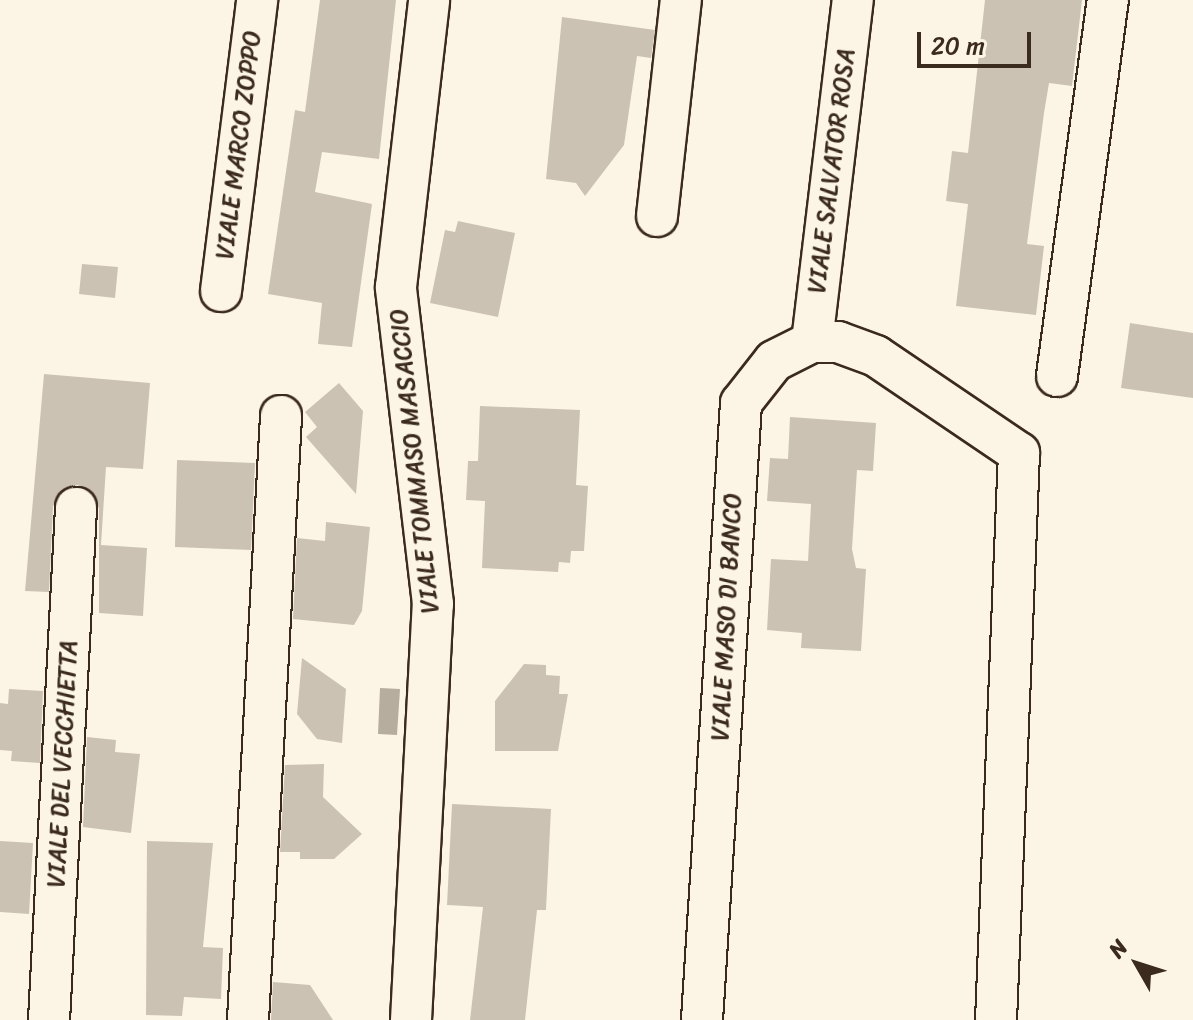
<!DOCTYPE html>
<html>
<head>
<meta charset="utf-8">
<style>
  body { margin:0 }
  #map { position:relative; width:1193px; height:1020px; overflow:hidden; background:#fcf5e5; font-family:Sriracha,sans-serif }
  div>[style] { position:absolute }
  .water>* { inset:0; background:#b7ad9e }
  .building>* { inset:0; background:#ccc2b3 }
  .roads { filter:drop-shadow(2px 0 #3b2a1e) drop-shadow(-2px 0 #3b2a1e) drop-shadow(0 2px #3b2a1e) drop-shadow(0 -2px #3b2a1e) }
  .minor>* { height:40px; margin:-20px; padding:0 20px; transform-origin:20px; border-radius:20px; background:#fcf5e5 }
  span { translate:-50% -50%; white-space:nowrap; text-align:center; line-height:1.15; -webkit-text-stroke:6px #fcf5e5; paint-order:stroke }
  .street-label { font-size:24px; color:#3b2a1e }
  .north { position:absolute; left:1097px; top:924px; width:80px; height:80px; -webkit-text-stroke:6px #fcf5e5; paint-order:stroke; rotate:309deg; font-size:22px; font-weight:700; line-height:32px; text-align:center; color:#3b2a1e }
  .north::after { content:''; display:block; margin:auto; width:28px; height:36px; background:#3b2a1e; clip-path:polygon(50% 0,100% 100%,50% 72%,0 100%) }
  .scale { position:absolute; left:917px; top:32px; width:114px; height:36px; box-sizing:border-box; border:4px solid #3b2a1e; border-top:0; padding-left:10px; font-size:24px; line-height:28px; white-space:nowrap; color:#3b2a1e; -webkit-text-stroke:6px #fcf5e5; paint-order:stroke }
</style>
</head>
<body>
<div id="map">
  <div class="water">
    <div style="clip-path:polygon(380px 688px,400px 689px,397px 735px,378px 734px)"></div>
  </div>
  <div class="building">
    <div style="clip-path:polygon(320px 0,396px 0,379px 159px,322px 152px,315px 192px,372px 204px,352px 347px,318px 344px,322px 303px,268px 294px,295px 110px,305px 112px)"></div>
    <div style="clip-path:polygon(985px 0,1082px 0,1072px 86px,1049px 83px,1044px 113px,1027px 244px,1044px 246px,1036px 315px,956px 306px,968px 204px,946px 201px,952px 151px,968px 153px)"></div>
    <div style="clip-path:polygon(562px 17px,655px 30px,651px 58px,637px 56px,624px 145px,585px 196px,576px 183px,546px 179px)"></div>
    <div style="clip-path:polygon(458px 221px,515px 233px,498px 317px,430px 303px,445px 230px,455px 232px)"></div>
    <div style="clip-path:polygon(82px 264px,118px 267px,115px 298px,79px 294px)"></div>
    <div style="clip-path:polygon(1130px 323px,1193px 333px,1193px 398px,1121px 388px)"></div>
    <div style="clip-path:polygon(44px 374px,150px 383px,143px 469px,106px 467px,101px 545px,147px 548px,143px 616px,99px 613px,99px 508px,78px 485px,65px 488px,53px 506px,49px 592px,25px 591px)"></div>
    <div style="clip-path:polygon(339px 383px,363px 411px,356px 494px,306px 437px,317px 427px,305px 412px)"></div>
    <div style="clip-path:polygon(480px 406px,580px 410px,576px 485px,588px 486px,584px 551px,571px 551px,570px 563px,559px 562px,558px 572px,482px 568px,485px 501px,466px 500px,468px 461px,478px 461px)"></div>
    <div style="clip-path:polygon(790px 417px,876px 423px,873px 471px,857px 470px,852px 549px,856px 568px,866px 569px,861px 651px,801px 648px,802px 633px,767px 630px,771px 559px,808px 561px,811px 504px,767px 501px,770px 458px,788px 459px)"></div>
    <div style="clip-path:polygon(177px 460px,255px 463px,251px 550px,175px 547px)"></div>
    <div style="clip-path:polygon(326px 522px,370px 527px,362px 611px,354px 625px,293px 619px,297px 538px,325px 541px)"></div>
    <div style="clip-path:polygon(302px 658px,346px 689px,342px 743px,317px 739px,297px 714px)"></div>
    <div style="clip-path:polygon(524px 664px,546px 665px,546px 675px,560px 676px,559px 694px,568px 694px,558px 751px,495px 751px,495px 701px)"></div>
    <div style="clip-path:polygon(9px 689px,43px 691px,40px 763px,11px 761px,12px 751px,0 750px,0 703px,8px 704px)"></div>
    <div style="clip-path:polygon(87px 737px,116px 740px,115px 752px,140px 754px,131px 833px,83px 827px)"></div>
    <div style="clip-path:polygon(324px 764px,323px 797px,362px 834px,334px 859px,300px 859px,300px 852px,280px 852px,285px 765px)"></div>
    <div style="clip-path:polygon(452px 804px,551px 809px,546px 910px,537px 910px,525px 1020px,470px 1020px,483px 907px,447px 905px)"></div>
    <div style="clip-path:polygon(0 841px,33px 843px,29px 914px,0 912px)"></div>
    <div style="clip-path:polygon(147px 841px,213px 843px,203px 947px,223px 948px,221px 999px,184px 997px,182px 1016px,146px 1015px)"></div>
    <div style="clip-path:polygon(273px 982px,310px 985px,333px 1020px,271px 1020px)"></div>
  </div>
  <div class="roads">
    <div class="minor">
      <div style="left:657px;top:216px;width:217px;rotate:-83.7deg"></div>
      <div style="left:221px;top:291px;width:293px;rotate:-82.9deg"></div>
      <div style="left:812px;top:342px;width:344px;rotate:-83.2deg"></div>
      <div style="left:1057px;top:376px;width:379px;rotate:-82.3deg"></div>
      <div style="left:49px;top:1020px;width:513px;rotate:-86.98deg"></div>
      <div style="left:248px;top:1020px;width:605px;rotate:-86.87deg"></div>
      <div style="left:411px;top:1020px;width:417px;rotate:-87deg"></div>
      <div style="left:433px;top:604px;width:319px;rotate:-96.7deg"></div>
      <div style="left:396px;top:287px;width:289px;rotate:-83.4deg"></div>
      <div style="left:702px;top:1020px;width:618px;rotate:-86.38deg"></div>
      <div style="left:741px;top:403px;width:53px;rotate:-51.8deg"></div>
      <div style="left:774px;top:361px;width:42px;rotate:-26.6deg"></div>
      <div style="left:812px;top:342px;width:26px"></div>
      <div style="left:838px;top:342px;width:40px;rotate:20.2deg"></div>
      <div style="left:876px;top:356px;width:173px;rotate:34.1deg"></div>
      <div style="left:1019px;top:453px;width:567px;rotate:92.32deg"></div>
    </div>
  </div>
  <div class="street-label">
    <span style="left:239px;top:145px;rotate:-83deg">VIALE MARCO ZOPPO</span>
    <span style="left:832px;top:171px;rotate:-83deg">VIALE SALVATOR ROSA</span>
    <span style="left:415px;top:461px;rotate:-96deg">VIALE TOMMASO MASACCIO</span>
    <span style="left:727px;top:617px;rotate:-87deg">VIALE MASO DI BANCO</span>
    <span style="left:63px;top:764px;rotate:-87deg">VIALE DEL VECCHIETTA</span>
  </div>
  <div class="north">N</div>
  <div class="scale">20 m</div>
</div>
</body>
</html>
